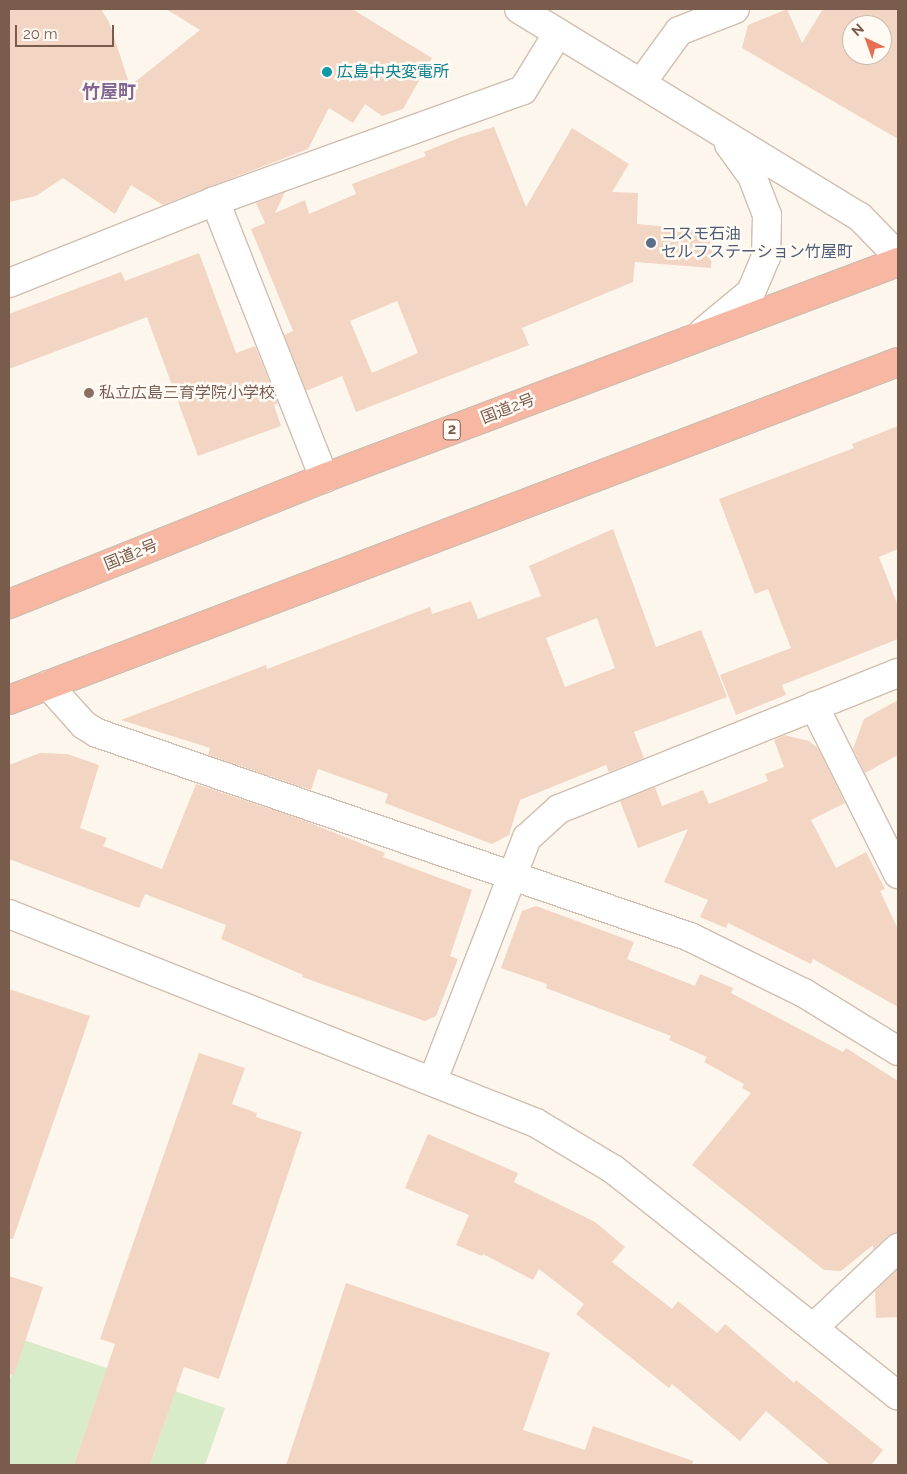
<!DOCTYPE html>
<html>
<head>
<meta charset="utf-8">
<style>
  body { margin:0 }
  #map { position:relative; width:907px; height:1474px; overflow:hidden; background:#fdf6ec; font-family:Raleway,"Noto Sans JP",sans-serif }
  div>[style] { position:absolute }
  .green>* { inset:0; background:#d8ecc9 }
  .building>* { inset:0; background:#f3d5c3 }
  .roads { filter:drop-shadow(1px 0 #d1beb0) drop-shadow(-1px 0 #d1beb0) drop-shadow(0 1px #d1beb0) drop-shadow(0 -1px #d1beb0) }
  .minor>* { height:28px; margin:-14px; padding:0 14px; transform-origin:14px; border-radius:14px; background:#fff }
  .highway>* { height:28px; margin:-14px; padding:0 14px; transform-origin:14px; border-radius:14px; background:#f7b7a3 }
  .dots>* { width:14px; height:14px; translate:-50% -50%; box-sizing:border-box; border:2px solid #fffaf3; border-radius:50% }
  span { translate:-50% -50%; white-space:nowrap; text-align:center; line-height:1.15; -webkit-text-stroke:5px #fffaf3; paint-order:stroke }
  .shield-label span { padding:1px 4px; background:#fffaf3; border:1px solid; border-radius:4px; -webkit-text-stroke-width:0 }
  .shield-label { font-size:15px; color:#7a5c4d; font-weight:700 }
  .culture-label { font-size:16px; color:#0d838f }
  .left { translate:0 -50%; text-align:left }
  .service-label { font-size:16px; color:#4e5e75 }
  .education-label { font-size:16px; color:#785e54 }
  .street-label { font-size:16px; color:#7a5c4d }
  .neighbourhood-label { font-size:18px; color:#846695; font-weight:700 }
  .frame { position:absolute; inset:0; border:10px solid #7a5c4d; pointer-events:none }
  .north { position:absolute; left:842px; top:15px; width:50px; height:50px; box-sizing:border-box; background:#fffaf3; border:1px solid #cabbb1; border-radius:50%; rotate:318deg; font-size:14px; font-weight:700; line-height:20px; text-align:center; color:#7a5c4d }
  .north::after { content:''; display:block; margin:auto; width:18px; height:22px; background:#e76f51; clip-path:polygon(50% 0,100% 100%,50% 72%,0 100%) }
  .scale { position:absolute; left:15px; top:25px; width:99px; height:22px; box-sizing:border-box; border:2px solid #7a5c4d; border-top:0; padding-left:6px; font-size:15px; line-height:18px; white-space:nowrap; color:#7a5c4d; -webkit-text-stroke:4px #fffaf3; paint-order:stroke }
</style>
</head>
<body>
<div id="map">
  <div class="green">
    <div style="clip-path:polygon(9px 1335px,225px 1408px,205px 1465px,150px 1465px,171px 1404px,103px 1381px,74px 1465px,9px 1465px,9px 1382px,19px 1353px,9px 1350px)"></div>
  </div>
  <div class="building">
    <div style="clip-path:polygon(9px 9px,101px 9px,109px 22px,130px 86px,200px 30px,166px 9px,352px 9px,432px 58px,403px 109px,382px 116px,365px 104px,353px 123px,329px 108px,308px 149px,163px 205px,131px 185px,115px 214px,63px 178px,36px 196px,9px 202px)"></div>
    <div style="clip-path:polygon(evenodd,787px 9px,802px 43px,823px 9px,898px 9px,898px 139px,742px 48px,748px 25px,787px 9px,852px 25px,882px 25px,882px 55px,852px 55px,852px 25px)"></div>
    <div style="clip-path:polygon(evenodd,494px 127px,526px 207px,572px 128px,629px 164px,612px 192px,638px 193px,637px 224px,713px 231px,711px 268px,635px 262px,633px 282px,522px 328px,529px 345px,356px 412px,342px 376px,306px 391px,284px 335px,293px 331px,251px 229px,265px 223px,256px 203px,285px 192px,275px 213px,305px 200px,309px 214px,356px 194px,352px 184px,426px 156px,424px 152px,461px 137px,494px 127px,397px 301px,418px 353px,372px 373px,350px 321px,397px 301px)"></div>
    <div style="clip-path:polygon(199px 253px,236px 353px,255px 346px,278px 403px,274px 405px,281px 426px,198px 456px,147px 317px,9px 369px,9px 314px,121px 272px,125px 281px)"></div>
    <div style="clip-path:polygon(898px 426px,898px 549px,879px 557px,898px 606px,898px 639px,782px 685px,786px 695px,736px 715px,720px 675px,791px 648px,768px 589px,755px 594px,719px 499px,854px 448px,852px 444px)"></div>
    <div style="clip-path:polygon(evenodd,613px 529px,656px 647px,701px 630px,727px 697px,634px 732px,644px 758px,609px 772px,606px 765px,520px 800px,509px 835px,492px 844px,385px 803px,388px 794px,318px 769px,311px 790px,208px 755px,210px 748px,121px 720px,266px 665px,267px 669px,430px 607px,432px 614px,471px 601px,478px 619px,541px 596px,529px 566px,613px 529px,597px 618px,615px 668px,565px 687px,546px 638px,597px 618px)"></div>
    <div style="clip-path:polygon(898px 700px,898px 755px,865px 773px,853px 749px,864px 719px)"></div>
    <div style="clip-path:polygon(784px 735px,809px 741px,818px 748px,845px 803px,811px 820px,836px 868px,866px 852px,885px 889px,880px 891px,898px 929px,898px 1007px,813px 959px,811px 964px,728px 923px,726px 928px,700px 917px,708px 900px,664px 882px,688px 829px,638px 848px,620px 801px,655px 787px,662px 806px,703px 790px,709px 804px,768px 781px,765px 774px,784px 767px,774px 740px)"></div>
    <div style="clip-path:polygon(40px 753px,67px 754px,99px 765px,80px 828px,107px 838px,103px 846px,162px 869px,196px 784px,300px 819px,385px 853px,383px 857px,472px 890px,450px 956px,458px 959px,436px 1016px,425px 1021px,302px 977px,303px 975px,221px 939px,226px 925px,145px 894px,139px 908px,9px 859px,9px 765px)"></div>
    <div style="clip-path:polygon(536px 906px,634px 942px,627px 959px,695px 986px,700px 974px,733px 988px,731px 993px,843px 1052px,846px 1048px,898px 1081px,898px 1233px,888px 1236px,873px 1250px,873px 1245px,841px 1271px,824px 1270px,692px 1165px,751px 1093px,742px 1088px,744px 1084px,704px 1062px,707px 1057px,669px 1040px,671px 1036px,546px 988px,547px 984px,501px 968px,522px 911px)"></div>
    <div style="clip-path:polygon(9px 989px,90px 1016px,13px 1239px,9px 1239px)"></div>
    <div style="clip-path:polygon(199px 1053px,245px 1068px,232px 1104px,257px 1113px,256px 1117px,302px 1132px,219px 1379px,184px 1367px,150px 1465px,74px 1465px,115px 1344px,100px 1339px)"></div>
    <div style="clip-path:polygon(428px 1134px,518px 1173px,514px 1182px,595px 1222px,625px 1247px,612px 1262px,672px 1309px,678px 1301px,717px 1333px,725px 1324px,794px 1383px,796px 1380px,883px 1450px,871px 1465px,830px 1465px,766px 1411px,740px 1441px,672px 1384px,669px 1388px,576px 1314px,584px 1304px,539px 1269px,533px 1280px,483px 1254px,482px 1256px,456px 1245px,469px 1215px,405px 1188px)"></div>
    <div style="clip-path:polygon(898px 1269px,898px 1317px,876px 1318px,875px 1291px)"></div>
    <div style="clip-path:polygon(9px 1276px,43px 1287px,14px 1375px,9px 1374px)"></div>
    <div style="clip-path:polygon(346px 1283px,550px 1353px,523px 1430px,585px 1450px,593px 1426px,693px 1461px,692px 1465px,286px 1465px)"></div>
  </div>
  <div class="roads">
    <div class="minor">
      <div style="left:519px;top:9px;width:399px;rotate:31.4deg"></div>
      <div style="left:860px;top:217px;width:54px;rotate:45.7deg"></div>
      <div style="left:642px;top:82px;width:63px;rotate:-54deg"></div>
      <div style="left:679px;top:31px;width:60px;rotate:-21.4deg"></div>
      <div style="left:215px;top:201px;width:298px;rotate:68.5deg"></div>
      <div style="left:9px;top:283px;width:222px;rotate:-21.7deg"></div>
      <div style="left:215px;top:201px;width:327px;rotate:-19.8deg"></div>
      <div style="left:523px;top:90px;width:67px;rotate:-58.4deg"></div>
      <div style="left:703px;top:332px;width:62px;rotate:-39.8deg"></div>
      <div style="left:751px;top:292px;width:38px;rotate:-67deg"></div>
      <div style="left:766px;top:257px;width:42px;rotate:-88.6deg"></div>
      <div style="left:767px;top:215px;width:42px;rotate:-111deg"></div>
      <div style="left:752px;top:176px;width:39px;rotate:-126deg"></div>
      <div style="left:48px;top:685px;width:54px;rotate:48deg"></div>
      <div style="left:84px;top:725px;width:15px;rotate:32deg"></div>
      <div style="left:97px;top:733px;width:627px;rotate:18.98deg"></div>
      <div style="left:690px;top:937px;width:127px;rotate:26.2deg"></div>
      <div style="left:804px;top:993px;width:110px;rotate:31.7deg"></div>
      <div style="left:814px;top:706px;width:188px;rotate:63.4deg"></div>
      <div style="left:9px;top:914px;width:567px;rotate:21.63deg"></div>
      <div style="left:536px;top:1123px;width:90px;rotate:30.9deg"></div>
      <div style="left:613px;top:1169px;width:364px;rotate:38.5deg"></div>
      <div style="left:433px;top:1080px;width:260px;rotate:-68.8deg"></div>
      <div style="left:527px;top:838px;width:43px;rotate:-42.2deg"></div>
      <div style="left:559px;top:809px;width:365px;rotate:-21.9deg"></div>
      <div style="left:813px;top:1328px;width:117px;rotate:-43.3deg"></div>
    </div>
    <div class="highway">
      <div style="left:9px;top:604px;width:339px;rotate:-21.8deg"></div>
      <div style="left:324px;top:478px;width:613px;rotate:-20.62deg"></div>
      <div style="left:9px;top:700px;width:951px;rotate:-20.82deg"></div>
    </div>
  </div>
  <div class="dots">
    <div style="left:327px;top:72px;background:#0f9aa8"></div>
    <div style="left:651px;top:243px;background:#5c6f8a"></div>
    <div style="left:89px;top:393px;background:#8d6e63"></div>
  </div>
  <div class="shield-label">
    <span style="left:452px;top:430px">2</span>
  </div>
  <div class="culture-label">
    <span class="left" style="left:337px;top:72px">広島中央変電所</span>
  </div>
  <div class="service-label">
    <span class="left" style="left:661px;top:243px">コスモ石油<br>セルフステーション竹屋町</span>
  </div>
  <div class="education-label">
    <span class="left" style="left:99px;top:393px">私立広島三育学院小学校</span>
  </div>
  <div class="street-label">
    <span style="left:508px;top:409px;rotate:-21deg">国道2号</span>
    <span style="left:131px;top:555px;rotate:-22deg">国道2号</span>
  </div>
  <div class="neighbourhood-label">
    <span style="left:109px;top:92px">竹屋町</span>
  </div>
  <div class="frame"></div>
  <div class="north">N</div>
  <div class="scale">20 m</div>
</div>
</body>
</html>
